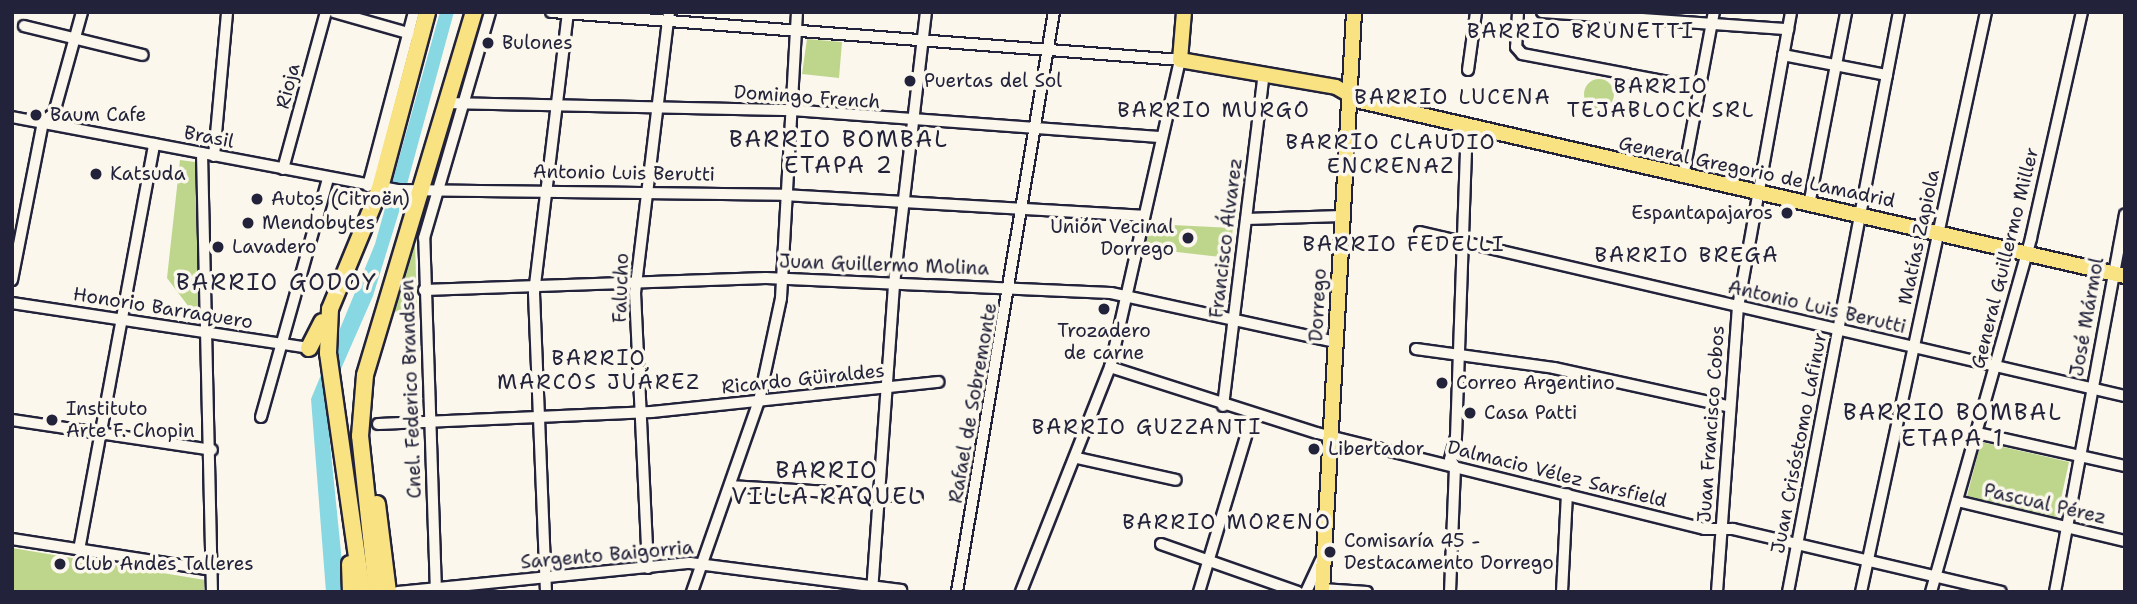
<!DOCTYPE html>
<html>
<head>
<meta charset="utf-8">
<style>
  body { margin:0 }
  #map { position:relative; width:2137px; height:604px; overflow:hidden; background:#fbf7ec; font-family:"Shantell Sans",sans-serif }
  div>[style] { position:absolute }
  .green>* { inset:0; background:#bed68c }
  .round { border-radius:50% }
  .water>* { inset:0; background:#88d8e3 }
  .roads { filter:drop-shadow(2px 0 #22223b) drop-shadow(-2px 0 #22223b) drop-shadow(0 2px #22223b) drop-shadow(0 -2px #22223b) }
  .minor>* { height:10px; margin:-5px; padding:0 5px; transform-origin:5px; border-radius:5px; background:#fbf7ec }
  .major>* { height:14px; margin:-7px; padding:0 7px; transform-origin:7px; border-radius:7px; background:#f8e281 }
  .highway>* { height:16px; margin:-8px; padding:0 8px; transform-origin:8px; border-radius:8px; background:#f8e281 }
  .dots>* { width:19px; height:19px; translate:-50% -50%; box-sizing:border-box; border:4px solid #fbf7ec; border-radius:50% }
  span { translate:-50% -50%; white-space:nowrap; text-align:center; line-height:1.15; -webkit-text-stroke:7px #fbf7ec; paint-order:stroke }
  .poi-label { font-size:19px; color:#22223b }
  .left { translate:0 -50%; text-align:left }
  .right { translate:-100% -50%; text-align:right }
  .street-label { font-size:19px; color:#22223b }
  .neighbourhood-label { font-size:21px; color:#22223b; letter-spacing:2px }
  .quarter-label { font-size:23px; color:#22223b; letter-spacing:2px }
  .frame { position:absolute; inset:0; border:14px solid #22223b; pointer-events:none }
</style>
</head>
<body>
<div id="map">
  <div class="green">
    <div style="clip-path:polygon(807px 39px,842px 42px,839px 78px,802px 74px)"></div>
    <div class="round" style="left:1584px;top:79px;width:30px;height:30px"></div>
    <div style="clip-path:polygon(180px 160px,195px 162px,201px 323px,167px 278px)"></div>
    <div style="clip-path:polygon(1152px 224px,1233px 228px,1229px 258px,1142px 248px)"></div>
    <div style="clip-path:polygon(415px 242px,417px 311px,390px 312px)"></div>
    <div style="clip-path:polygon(1981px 442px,2069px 462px,2057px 517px,1967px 496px)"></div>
    <div style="clip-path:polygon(12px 548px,205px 580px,204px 592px,12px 592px)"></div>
  </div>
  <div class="water">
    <div style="clip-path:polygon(440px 12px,454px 12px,403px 199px,373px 296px,326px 403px,345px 592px,326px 592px,311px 399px,375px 244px)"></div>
  </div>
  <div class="roads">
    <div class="minor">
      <div style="left:334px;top:12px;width:84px;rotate:15.9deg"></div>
      <div style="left:551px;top:12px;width:631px;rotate:4.36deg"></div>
      <div style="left:1180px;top:60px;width:315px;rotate:102.8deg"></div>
      <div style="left:1110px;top:367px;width:242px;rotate:111.6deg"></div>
      <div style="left:1518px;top:12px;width:35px;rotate:93deg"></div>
      <div style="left:1516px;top:47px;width:9px;rotate:49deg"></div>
      <div style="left:1522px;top:54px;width:108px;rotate:10.7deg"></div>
      <div style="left:1542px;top:12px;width:247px;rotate:4deg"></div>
      <div style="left:24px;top:26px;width:122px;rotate:13.7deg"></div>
      <div style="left:1783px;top:55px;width:106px;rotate:10.9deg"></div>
      <div style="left:1468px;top:70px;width:59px;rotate:-82.1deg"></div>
      <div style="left:1631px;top:75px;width:70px;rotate:10.7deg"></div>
      <div style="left:450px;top:103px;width:340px;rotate:1.2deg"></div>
      <div style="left:790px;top:110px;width:372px;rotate:4.2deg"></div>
      <div style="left:12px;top:117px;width:394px;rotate:10.7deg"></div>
      <div style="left:399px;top:190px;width:384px;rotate:0.7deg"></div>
      <div style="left:783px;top:195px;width:360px;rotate:3.3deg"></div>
      <div style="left:202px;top:153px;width:439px;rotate:88.7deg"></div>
      <div style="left:214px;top:156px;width:145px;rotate:-84.8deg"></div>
      <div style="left:283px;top:169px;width:163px;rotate:-74.7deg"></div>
      <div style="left:1683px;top:177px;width:168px;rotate:-79.4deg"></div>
      <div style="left:368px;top:186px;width:180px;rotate:-75.2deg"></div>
      <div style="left:1809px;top:205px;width:197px;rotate:-79.1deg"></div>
      <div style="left:1246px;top:219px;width:96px;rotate:-1.8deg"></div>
      <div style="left:1420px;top:232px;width:724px;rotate:13.1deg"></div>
      <div style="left:12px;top:280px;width:161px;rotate:-78.9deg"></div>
      <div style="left:43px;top:122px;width:14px;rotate:-39deg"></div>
      <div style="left:54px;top:113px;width:105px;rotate:-74.5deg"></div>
      <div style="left:424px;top:290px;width:342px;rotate:-2deg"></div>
      <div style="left:766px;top:278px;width:345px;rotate:2.5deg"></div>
      <div style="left:1111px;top:293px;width:230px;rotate:12.3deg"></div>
      <div style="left:12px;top:303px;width:300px;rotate:8.6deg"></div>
      <div style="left:1416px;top:349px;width:139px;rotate:7.8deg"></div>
      <div style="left:1554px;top:368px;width:177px;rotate:12.4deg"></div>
      <div style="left:1110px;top:367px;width:217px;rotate:17.7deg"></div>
      <div style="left:1317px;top:433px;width:399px;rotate:13.9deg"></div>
      <div style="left:1704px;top:529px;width:29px"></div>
      <div style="left:1733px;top:529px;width:275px;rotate:13.2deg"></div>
      <div style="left:1223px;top:406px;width:335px;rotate:-83deg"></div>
      <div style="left:261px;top:417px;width:248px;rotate:-74.3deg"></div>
      <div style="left:12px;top:420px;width:202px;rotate:8.5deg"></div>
      <div style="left:378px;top:424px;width:274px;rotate:-2.5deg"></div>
      <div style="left:652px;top:412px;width:288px;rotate:-6deg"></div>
      <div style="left:1977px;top:433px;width:152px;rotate:12.6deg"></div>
      <div style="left:1077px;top:458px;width:101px;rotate:12.5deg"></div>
      <div style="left:730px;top:486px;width:187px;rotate:3.4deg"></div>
      <div style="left:1957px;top:501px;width:173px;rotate:13.4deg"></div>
      <div style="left:12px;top:539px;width:203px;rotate:8.8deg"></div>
      <div style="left:1161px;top:544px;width:145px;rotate:19.3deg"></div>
      <div style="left:79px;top:550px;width:413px;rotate:-79.5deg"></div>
      <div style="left:648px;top:568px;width:275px;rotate:-92.7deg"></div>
      <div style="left:635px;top:293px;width:283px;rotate:-83.1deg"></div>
      <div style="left:1322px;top:589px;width:45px;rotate:3.8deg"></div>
      <div style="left:398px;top:592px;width:293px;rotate:-5.7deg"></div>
      <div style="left:690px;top:563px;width:213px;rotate:7.3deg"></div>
      <div style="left:436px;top:592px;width:354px;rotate:-91.9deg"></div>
      <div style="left:424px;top:238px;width:235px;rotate:-73.7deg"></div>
      <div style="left:546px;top:592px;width:299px;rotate:-92.3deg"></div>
      <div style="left:534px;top:293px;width:281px;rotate:-83.1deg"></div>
      <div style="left:692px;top:592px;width:202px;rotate:-70.7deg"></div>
      <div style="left:759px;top:401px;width:105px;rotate:-77.9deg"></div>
      <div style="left:781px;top:298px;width:286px;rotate:-86.8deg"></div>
      <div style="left:872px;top:592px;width:309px;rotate:-85.9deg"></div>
      <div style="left:894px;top:284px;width:274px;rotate:-83.3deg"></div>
      <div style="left:957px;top:592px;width:588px;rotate:-80.51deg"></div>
      <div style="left:1199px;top:592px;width:184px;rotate:-73.2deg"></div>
      <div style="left:1306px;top:592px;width:35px;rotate:-65deg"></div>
      <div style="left:1450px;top:592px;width:125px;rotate:-87.7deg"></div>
      <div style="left:1455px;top:467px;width:9px;rotate:-122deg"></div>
      <div style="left:1450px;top:459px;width:23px;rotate:-75deg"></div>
      <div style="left:1456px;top:437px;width:311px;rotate:-88deg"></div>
      <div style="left:1562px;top:592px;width:98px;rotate:-87.1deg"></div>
      <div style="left:1717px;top:592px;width:286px;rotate:-85.8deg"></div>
      <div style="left:1738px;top:307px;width:300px;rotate:-79.8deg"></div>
      <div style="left:1788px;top:592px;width:591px;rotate:-79.17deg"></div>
      <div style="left:1861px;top:592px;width:593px;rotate:-77.84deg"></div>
      <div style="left:1931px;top:592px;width:368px;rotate:-74.2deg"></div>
      <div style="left:2031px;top:238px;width:232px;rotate:-77.3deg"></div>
      <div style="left:2055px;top:592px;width:384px;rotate:-79.5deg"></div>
    </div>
    <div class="major">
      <div style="left:1184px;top:12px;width:48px;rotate:94.8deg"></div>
      <div style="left:1180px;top:60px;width:158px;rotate:9.8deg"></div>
      <div style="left:1336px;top:87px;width:28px;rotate:30deg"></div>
      <div style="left:1360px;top:101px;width:785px;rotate:12.89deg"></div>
      <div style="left:1322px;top:592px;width:581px;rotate:-86.84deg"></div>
    </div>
    <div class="highway">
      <div style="left:309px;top:348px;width:29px;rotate:-63deg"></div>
      <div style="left:377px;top:504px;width:89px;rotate:82.9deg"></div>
      <div style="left:350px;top:564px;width:28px;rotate:88deg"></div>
      <div style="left:362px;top:592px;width:241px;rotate:-98.1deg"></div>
      <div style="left:328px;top:353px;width:44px;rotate:-87.4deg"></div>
      <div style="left:330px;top:309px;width:131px;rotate:-67.5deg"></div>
      <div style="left:380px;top:188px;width:182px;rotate:-75deg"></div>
      <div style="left:377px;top:592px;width:157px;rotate:-96.2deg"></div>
      <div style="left:360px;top:436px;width:61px;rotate:-85.3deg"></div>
      <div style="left:365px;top:375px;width:379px;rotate:-73.3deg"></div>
    </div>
  </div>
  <div class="dots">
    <div style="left:488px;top:43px;background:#22223b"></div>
    <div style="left:910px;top:81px;background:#22223b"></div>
    <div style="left:36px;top:115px;background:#22223b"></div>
    <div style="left:96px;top:174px;background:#22223b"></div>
    <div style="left:257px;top:199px;background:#22223b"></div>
    <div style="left:1787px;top:213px;background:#22223b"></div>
    <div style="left:248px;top:223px;background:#22223b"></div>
    <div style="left:1188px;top:238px;background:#22223b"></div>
    <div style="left:218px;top:247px;background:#22223b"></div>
    <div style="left:1104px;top:309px;background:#22223b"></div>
    <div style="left:1442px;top:383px;background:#22223b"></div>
    <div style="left:1470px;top:413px;background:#22223b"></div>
    <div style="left:52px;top:420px;background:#22223b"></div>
    <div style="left:1314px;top:449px;background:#22223b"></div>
    <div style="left:1330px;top:552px;background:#22223b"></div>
    <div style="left:60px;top:564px;background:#22223b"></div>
  </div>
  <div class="poi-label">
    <span class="left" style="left:502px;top:43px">Bulones</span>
    <span class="left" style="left:924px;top:81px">Puertas del Sol</span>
    <span class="left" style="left:50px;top:115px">Baum Cafe</span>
    <span class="left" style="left:110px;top:174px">Katsuda</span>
    <span class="left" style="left:271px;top:199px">Autos (Citroën)</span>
    <span class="right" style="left:1773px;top:213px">Espantapajaros</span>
    <span class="left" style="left:262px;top:223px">Mendobytes</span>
    <span class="right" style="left:1174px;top:238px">Unión Vecinal<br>Dorrego</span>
    <span class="left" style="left:232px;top:247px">Lavadero</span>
    <span style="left:1104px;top:342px">Trozadero<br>de carne</span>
    <span class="left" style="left:1456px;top:383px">Correo Argentino</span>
    <span class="left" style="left:66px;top:420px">Instituto<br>Arte F. Chopin</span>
    <span class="left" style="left:1484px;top:413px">Casa Patti</span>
    <span class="left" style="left:1328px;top:449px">Libertador</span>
    <span class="left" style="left:1344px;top:552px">Comisaría 45 -<br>Destacamento Dorrego</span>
    <span class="left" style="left:74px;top:564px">Club Andes Talleres</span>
  </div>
  <div class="street-label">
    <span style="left:288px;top:86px;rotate:-75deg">Rioja</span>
    <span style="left:807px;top:97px;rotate:4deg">Domingo French</span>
    <span style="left:209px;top:137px;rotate:11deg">Brasil</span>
    <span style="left:1757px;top:172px;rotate:12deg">General Gregorio de Lamadrid</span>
    <span style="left:624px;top:173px;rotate:1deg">Antonio Luis Berutti</span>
    <span style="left:1919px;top:237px;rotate:-78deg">Matías Zapiola</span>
    <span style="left:1226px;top:238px;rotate:-83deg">Francisco Álvarez</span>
    <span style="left:2005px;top:258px;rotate:-76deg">General Guillermo Miller</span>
    <span style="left:884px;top:265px;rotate:2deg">Juan Guillermo Molina</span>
    <span style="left:621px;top:288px;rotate:-88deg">Falucho</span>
    <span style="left:1318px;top:305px;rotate:-87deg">Dorrego</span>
    <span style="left:1817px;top:307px;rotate:13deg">Antonio Luis Berutti</span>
    <span style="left:163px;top:308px;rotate:9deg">Honorio Barraquero</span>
    <span style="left:2087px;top:317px;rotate:-80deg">José Mármol</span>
    <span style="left:803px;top:379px;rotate:-6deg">Ricardo Güiraldes</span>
    <span style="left:411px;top:389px;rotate:-92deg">Cnel. Federico Brandsen</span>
    <span style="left:973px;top:403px;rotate:-80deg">Rafael de Sobremonte</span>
    <span style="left:1711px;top:424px;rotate:-86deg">Juan Francisco Cobos</span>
    <span style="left:1799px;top:443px;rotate:-79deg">Juan Crisóstomo Lafinur</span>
    <span style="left:1557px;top:474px;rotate:14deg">Dalmacio Vélez Sarsfield</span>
    <span style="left:2045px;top:504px;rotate:13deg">Pascual Pérez</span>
    <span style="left:607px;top:555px;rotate:-5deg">Sargento Baigorria</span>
  </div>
  <div class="neighbourhood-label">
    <span style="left:1581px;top:31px">BARRIO BRUNETTI</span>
    <span style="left:1661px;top:98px">BARRIO<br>TEJABLOCK SRL</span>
    <span style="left:1453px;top:97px">BARRIO LUCENA</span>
    <span style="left:1214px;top:110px">BARRIO MURGO</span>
    <span style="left:1391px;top:154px">BARRIO CLAUDIO<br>ENCRENAZ</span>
    <span style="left:1404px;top:244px">BARRIO FEDELLI</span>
    <span style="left:1687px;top:255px">BARRIO BREGA</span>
    <span style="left:599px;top:370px">BARRIO<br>MARCOS JUÁREZ</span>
    <span style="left:1147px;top:427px">BARRIO GUZZANTI</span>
    <span style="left:1227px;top:522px">BARRIO MORENO</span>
  </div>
  <div class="quarter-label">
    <span style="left:839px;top:152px">BARRIO BOMBAL<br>ETAPA 2</span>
    <span style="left:277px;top:282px">BARRIO GODOY</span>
    <span style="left:1953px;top:425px">BARRIO BOMBAL<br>ETAPA 1</span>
    <span style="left:827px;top:483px">BARRIO<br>VILLA RAQUEL</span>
  </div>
  <div class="frame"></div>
</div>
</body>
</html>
